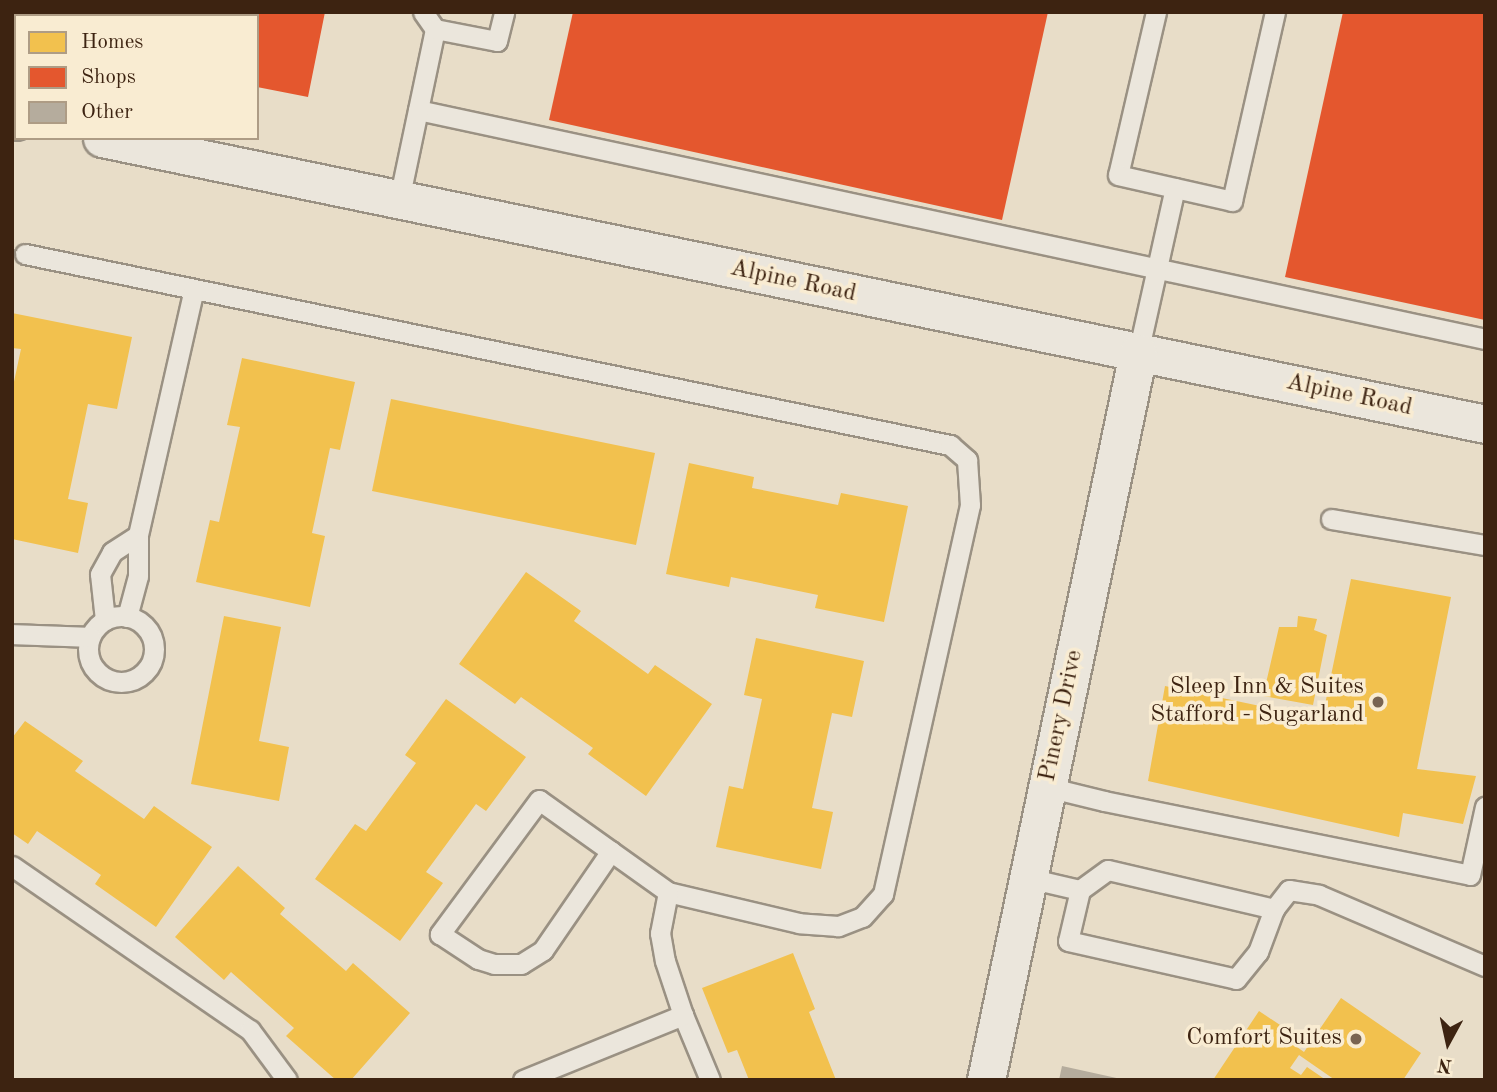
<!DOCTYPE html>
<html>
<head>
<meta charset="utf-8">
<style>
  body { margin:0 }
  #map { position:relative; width:1497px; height:1092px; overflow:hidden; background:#e8ddc8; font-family:"Old Standard TT",serif }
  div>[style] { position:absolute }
  .homes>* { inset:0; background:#f2c14e }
  .shops>* { inset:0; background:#e4572e }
  .building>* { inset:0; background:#b5ac9d }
  .roads { filter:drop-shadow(2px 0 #9a9183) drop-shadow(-2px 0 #9a9183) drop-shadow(0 2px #9a9183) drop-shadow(0 -2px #9a9183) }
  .lane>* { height:19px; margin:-9.5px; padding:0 9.5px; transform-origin:9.5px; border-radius:9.5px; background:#ebe6dc }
  .lane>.ring { margin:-9.5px; padding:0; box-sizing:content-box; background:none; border:19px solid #ebe6dc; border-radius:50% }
  .street>* { height:37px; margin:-18.5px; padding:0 18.5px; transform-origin:18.5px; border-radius:18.5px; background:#ebe6dc }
  .dots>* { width:19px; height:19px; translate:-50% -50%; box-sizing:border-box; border:4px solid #f9ecd2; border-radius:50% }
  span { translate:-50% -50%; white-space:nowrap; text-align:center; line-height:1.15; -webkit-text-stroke:7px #f9ecd2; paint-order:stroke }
  .street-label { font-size:24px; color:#3d2311 }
  .poi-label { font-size:24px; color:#3d2311 }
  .right { translate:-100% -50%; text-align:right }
  .frame { position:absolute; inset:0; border:14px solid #3d2311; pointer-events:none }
  .legend { position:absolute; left:14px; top:14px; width:245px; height:126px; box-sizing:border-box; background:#f9ecd2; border:2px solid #ae9c85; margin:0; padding:9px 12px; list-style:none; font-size:21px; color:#3d2311 }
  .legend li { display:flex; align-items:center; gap:14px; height:35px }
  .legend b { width:35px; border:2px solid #ae9c85 }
  .north { position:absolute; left:1413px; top:1008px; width:70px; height:70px; -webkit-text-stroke:5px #f9ecd2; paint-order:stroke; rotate:188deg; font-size:19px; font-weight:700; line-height:28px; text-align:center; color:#3d2311 }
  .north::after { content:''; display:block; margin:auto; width:24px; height:32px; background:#3d2311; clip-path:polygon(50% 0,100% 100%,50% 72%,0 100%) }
</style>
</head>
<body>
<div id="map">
  <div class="homes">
    <div style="clip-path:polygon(12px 313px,132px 337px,117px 409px,88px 404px,68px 499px,88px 503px,78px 553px,12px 539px,12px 391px,21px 349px,12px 348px)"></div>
    <div style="clip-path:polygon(242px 358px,355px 382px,340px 450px,330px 448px,312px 533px,325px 536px,310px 607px,196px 582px,210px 520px,219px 522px,240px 427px,227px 425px)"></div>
    <div style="clip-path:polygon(391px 399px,655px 453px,636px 545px,372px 491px)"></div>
    <div style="clip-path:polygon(689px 463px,754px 477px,752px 488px,838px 505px,841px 493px,908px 506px,884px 622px,815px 608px,818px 595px,731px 577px,729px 587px,666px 574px)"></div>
    <div style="clip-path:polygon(526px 572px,581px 611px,574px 621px,648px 674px,655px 665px,712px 704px,646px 796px,588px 754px,593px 748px,521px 697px,515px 704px,459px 664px)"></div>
    <div style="clip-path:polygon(1351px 579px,1451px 597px,1417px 769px,1476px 776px,1463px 824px,1403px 813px,1399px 837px,1148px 781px,1165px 686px,1322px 719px)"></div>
    <div style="clip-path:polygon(224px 616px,281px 627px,259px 741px,289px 747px,279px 801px,191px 784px)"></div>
    <div style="clip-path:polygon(1298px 616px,1317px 619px,1314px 630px,1327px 635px,1313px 705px,1263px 696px,1279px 627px,1297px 627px)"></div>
    <div style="clip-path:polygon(756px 638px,864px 661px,852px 717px,832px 713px,812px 808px,833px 812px,821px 869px,716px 847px,729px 786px,743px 789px,762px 699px,744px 695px)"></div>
    <div style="clip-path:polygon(446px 699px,526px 757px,486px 811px,476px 804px,426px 872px,443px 883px,400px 941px,315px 879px,355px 824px,366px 831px,416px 763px,405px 755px)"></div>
    <div style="clip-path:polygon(25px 721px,83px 761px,75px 771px,144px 819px,154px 806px,212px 847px,156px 927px,95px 884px,101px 875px,37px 831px,28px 844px,12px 833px,12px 738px)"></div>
    <div style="clip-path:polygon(238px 866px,285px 908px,280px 914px,346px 971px,353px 963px,410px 1013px,351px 1080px,336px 1080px,286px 1036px,294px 1028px,231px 972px,224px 980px,175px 937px)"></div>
    <div style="clip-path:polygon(793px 953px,815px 1009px,809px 1012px,836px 1080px,749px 1080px,737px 1050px,728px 1053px,702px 988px)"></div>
    <div style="clip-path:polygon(1341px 998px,1421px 1053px,1403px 1080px,1335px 1080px,1299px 1055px,1290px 1068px,1301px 1075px,1307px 1067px,1326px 1080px,1213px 1080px,1259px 1011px,1295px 1035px,1290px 1042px,1304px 1052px)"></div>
  </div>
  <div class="shops">
    <div style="clip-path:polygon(130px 12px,325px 12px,308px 97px,257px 87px,257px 16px,129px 16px)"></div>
    <div style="clip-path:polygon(573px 12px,1048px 12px,1002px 220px,549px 120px)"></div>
    <div style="clip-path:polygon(1343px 12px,1485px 12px,1485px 320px,1285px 277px)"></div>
  </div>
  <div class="building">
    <div style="clip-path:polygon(1062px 1066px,1121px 1079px,1121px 1080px,1059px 1080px)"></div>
  </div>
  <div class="roads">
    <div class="lane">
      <div style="left:423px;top:12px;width:21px;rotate:55deg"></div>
      <div style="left:1156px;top:12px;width:167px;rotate:103.1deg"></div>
      <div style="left:1118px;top:175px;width:117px;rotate:12.8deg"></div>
      <div style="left:1232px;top:201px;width:194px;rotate:-77.2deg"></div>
      <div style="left:69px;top:16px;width:4px;rotate:-90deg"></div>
      <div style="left:418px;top:110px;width:1091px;rotate:12.11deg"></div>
      <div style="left:399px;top:200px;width:175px;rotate:-78.1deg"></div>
      <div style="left:435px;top:29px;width:63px;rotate:11deg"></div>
      <div style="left:497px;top:41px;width:30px;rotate:-76deg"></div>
      <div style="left:25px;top:254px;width:945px;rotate:11.67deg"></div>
      <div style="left:950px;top:445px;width:23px;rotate:41deg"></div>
      <div style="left:967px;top:460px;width:45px;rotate:86.2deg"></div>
      <div style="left:970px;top:505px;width:399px;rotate:102.6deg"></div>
      <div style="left:883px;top:894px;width:31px;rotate:132deg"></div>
      <div style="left:862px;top:917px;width:26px;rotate:159deg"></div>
      <div style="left:838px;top:926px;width:39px;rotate:-176deg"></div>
      <div style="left:799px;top:923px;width:135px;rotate:-166.7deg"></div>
      <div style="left:668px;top:892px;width:158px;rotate:-144.5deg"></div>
      <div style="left:539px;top:800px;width:167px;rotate:126.5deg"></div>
      <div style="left:440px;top:934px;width:45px;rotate:33.3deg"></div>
      <div style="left:478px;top:959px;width:17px;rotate:17deg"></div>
      <div style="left:494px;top:964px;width:27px"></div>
      <div style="left:521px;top:964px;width:26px;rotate:-32deg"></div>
      <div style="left:543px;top:950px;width:120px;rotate:-55.5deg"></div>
      <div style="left:1138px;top:353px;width:169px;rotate:-77.4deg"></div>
      <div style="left:1331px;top:519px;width:156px;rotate:9.6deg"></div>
      <div class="ring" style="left:88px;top:616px;width:47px;height:47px"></div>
      <div style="left:127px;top:617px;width:42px;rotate:-75deg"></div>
      <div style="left:138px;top:576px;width:41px;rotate:-90deg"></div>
      <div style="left:138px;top:535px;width:252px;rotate:-77.2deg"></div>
      <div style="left:105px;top:620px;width:46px;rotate:-96.2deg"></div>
      <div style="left:100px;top:574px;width:25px;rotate:-61deg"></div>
      <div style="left:112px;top:552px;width:31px;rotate:-33deg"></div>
      <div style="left:12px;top:634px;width:78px;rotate:2.2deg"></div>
      <div style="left:1047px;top:787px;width:59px;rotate:13.8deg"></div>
      <div style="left:1104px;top:801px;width:373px;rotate:11.4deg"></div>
      <div style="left:1470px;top:875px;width:70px;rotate:-77.6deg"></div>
      <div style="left:12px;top:866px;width:289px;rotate:34.6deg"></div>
      <div style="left:250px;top:1030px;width:62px;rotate:53.5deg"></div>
      <div style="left:1028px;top:878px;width:53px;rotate:13deg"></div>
      <div style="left:1080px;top:890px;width:34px;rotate:-36deg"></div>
      <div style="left:1108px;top:870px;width:171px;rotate:13.2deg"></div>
      <div style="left:1274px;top:909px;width:24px;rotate:-52deg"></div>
      <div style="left:1289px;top:890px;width:30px;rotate:9deg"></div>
      <div style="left:1319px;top:895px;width:181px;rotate:23.2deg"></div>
      <div style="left:1080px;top:890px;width:52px;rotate:103.2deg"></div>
      <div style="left:1068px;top:941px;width:172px;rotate:12.7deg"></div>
      <div style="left:1236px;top:979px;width:35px;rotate:-51deg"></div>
      <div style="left:1258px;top:952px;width:46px;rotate:-69.6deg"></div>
      <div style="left:668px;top:892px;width:42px;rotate:101deg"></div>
      <div style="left:660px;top:933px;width:28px;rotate:80deg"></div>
      <div style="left:665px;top:961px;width:57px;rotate:71.6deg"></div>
      <div style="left:683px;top:1015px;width:70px;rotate:67.4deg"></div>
      <div style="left:523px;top:1080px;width:173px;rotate:-22.1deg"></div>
    </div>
    <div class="street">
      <div style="left:12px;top:120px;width:4px;rotate:14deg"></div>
      <div style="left:102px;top:138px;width:1412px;rotate:11.68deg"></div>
      <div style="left:986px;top:1080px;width:743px;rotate:-78.19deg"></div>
    </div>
  </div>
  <div class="dots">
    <div style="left:1378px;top:702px;background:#796451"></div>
    <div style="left:1356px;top:1039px;background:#796451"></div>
  </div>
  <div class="street-label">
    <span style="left:793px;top:282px;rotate:12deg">Alpine Road</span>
    <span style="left:1349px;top:396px;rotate:12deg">Alpine Road</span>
    <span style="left:1062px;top:716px;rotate:-78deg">Pinery Drive</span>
  </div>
  <div class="poi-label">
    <span class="right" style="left:1364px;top:702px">Sleep Inn &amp; Suites<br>Stafford - Sugarland</span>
    <span class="right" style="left:1342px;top:1039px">Comfort Suites</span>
  </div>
  <div class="frame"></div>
  <ul class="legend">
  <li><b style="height:19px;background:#f2c14e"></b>Homes</li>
  <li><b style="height:19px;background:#e4572e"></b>Shops</li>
  <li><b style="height:19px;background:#b5ac9d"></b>Other</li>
  </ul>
  <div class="north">N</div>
</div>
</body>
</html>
